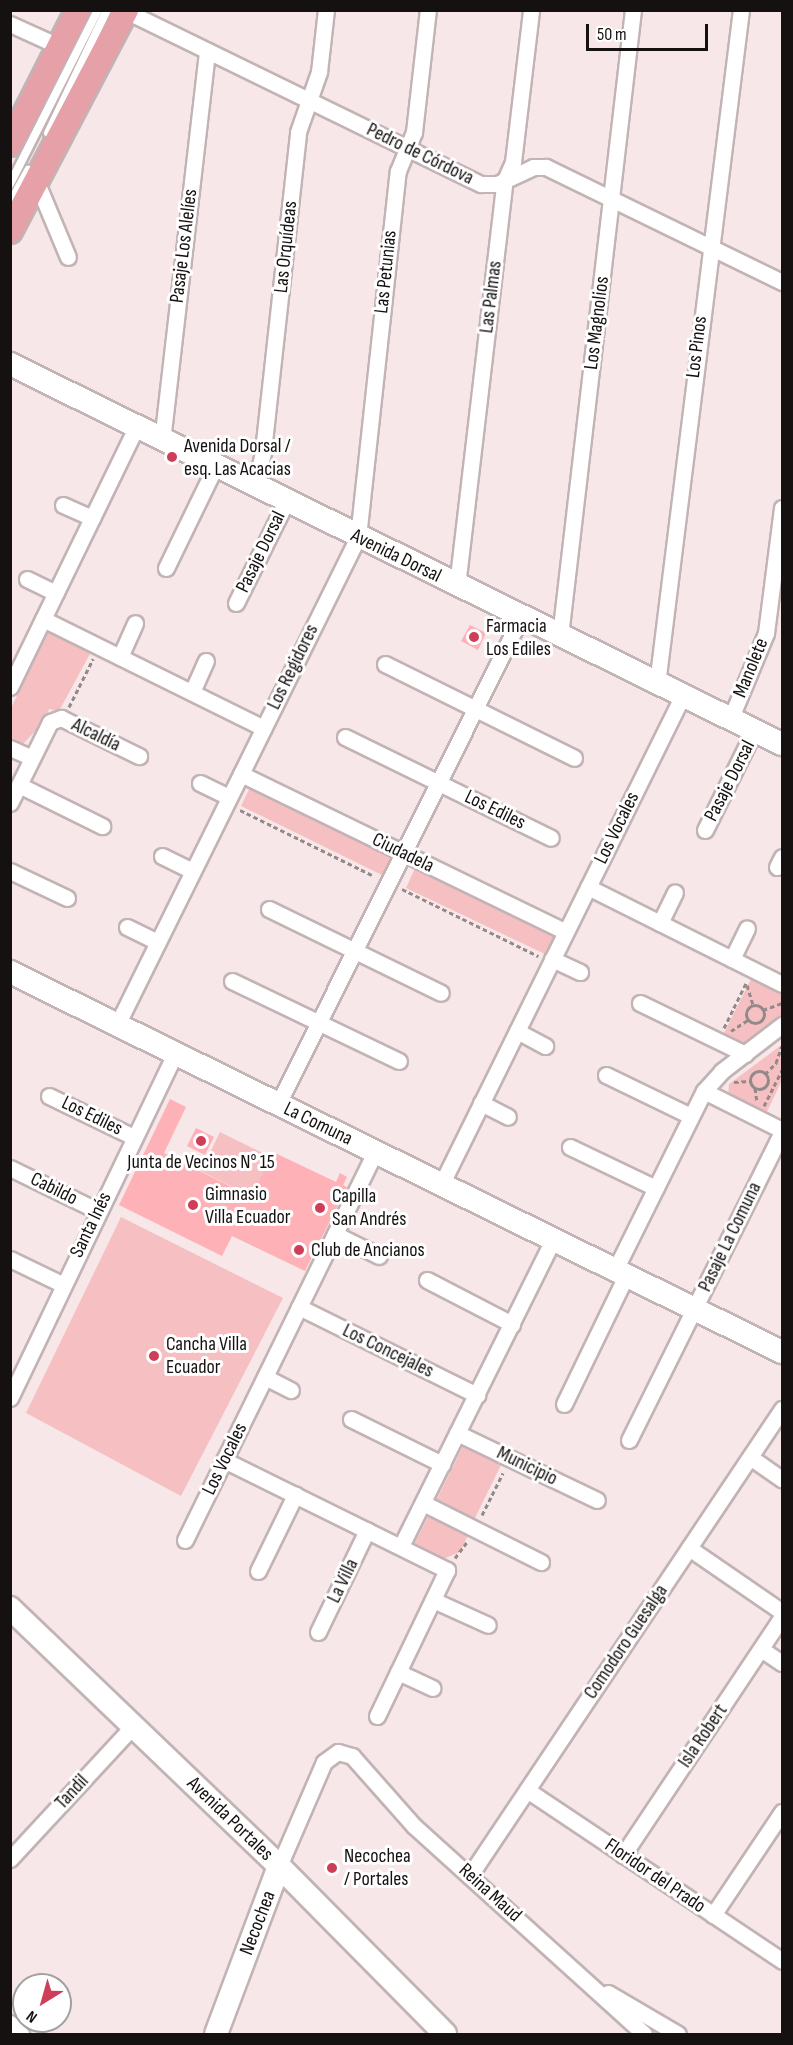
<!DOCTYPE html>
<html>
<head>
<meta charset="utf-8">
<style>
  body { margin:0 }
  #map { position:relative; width:793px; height:2045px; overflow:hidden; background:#f7e7e8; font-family:"Sofia Sans Condensed",sans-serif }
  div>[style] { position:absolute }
  .green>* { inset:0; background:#f6c0c3 }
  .building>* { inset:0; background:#feb1b6 }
  .path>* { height:3px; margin-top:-1.5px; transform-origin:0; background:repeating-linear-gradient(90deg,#948989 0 4.5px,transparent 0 7.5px) }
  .path>.ring { margin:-1.5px; padding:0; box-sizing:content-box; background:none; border:3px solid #948989; border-radius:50% }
  .roads { filter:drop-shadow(2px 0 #c2b3b4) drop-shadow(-2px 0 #c2b3b4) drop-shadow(0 2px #c2b3b4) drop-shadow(0 -2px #c2b3b4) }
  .lane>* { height:8px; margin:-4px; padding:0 4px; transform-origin:4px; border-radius:4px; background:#fff }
  .street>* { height:15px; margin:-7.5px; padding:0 7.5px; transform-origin:7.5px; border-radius:7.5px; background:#fff }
  .secondary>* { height:22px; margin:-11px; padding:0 11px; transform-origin:11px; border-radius:11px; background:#fff }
  .primary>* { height:24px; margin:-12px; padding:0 12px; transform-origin:12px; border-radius:12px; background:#e5a0a8 }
  .dots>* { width:16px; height:16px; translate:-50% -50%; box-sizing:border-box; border:3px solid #fff; border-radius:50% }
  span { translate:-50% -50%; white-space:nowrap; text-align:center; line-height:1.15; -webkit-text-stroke:6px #fff; paint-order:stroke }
  .street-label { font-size:20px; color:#161111 }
  .poi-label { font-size:20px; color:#161111 }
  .left { translate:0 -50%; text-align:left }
  .frame { position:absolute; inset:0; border:12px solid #161111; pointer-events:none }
  .north { position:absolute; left:12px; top:1973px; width:60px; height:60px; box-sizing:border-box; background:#fff; border:2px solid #a2a0a0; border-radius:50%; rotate:217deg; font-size:16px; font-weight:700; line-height:24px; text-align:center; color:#161111 }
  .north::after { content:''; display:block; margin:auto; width:21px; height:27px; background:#cf3e58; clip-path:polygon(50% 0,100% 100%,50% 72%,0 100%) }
  .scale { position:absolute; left:586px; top:24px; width:122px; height:27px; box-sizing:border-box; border:3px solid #161111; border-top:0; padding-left:8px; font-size:18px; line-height:21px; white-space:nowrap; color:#161111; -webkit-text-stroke:4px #fff; paint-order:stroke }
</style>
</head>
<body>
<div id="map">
  <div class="green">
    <div style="clip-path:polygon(49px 631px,91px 652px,59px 711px,49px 709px,45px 721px,22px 745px,11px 741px,10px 710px)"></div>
    <div style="clip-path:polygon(252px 783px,395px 855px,384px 876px,241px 806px)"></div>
    <div style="clip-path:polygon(416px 866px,557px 933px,547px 955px,406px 888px)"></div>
    <div style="clip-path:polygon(753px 975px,782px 989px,782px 1016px,741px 1046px,722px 1037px)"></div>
    <div style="clip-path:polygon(780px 1046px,782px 1080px,765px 1116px,728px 1097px,729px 1084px)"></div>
    <div style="clip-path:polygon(220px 1132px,271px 1157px,251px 1197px,201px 1171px)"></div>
    <div style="clip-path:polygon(121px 1217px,283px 1298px,181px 1496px,26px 1413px)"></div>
    <div style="clip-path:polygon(466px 1440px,504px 1459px,473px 1522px,435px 1503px)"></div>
    <div style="clip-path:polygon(430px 1513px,469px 1533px,460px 1552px,441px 1560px,413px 1546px)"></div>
  </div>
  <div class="building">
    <div style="clip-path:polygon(470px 625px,486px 633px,478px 650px,461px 641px)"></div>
    <div style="clip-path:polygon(170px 1099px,186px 1107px,164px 1153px,251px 1197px,273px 1152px,336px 1182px,340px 1173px,347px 1177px,343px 1185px,347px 1187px,305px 1271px,232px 1236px,222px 1256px,119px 1205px)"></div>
    <div style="clip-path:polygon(196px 1128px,214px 1137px,205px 1155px,187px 1146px)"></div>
  </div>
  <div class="path">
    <div style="left:69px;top:707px;width:54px;rotate:-63.4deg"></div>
    <div style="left:240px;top:810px;width:149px;rotate:26.2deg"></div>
    <div style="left:402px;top:889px;width:152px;rotate:26.2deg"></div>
    <div style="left:747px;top:985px;width:21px;rotate:73deg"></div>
    <div class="ring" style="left:746px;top:1005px;width:15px;height:15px"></div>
    <div style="left:763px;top:1010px;width:20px;rotate:-20deg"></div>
    <div style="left:724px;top:1028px;width:50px;rotate:-63.9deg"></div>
    <div style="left:731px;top:1031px;width:20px;rotate:-33deg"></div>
    <div class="ring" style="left:750px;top:1071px;width:15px;height:15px"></div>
    <div style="left:765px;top:1074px;width:16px;rotate:-45deg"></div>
    <div style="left:776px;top:1063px;width:18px;rotate:-71deg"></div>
    <div style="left:734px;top:1082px;width:16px;rotate:-4deg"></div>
    <div style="left:755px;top:1088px;width:14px;rotate:82deg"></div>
    <div style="left:764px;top:1106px;width:40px;rotate:-63.4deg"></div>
    <div style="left:482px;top:1515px;width:47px;rotate:-63.4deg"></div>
    <div style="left:455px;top:1558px;width:20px;rotate:-53deg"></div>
  </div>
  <div class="roads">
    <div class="lane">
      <div style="left:48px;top:133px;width:136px;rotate:-64.4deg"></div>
      <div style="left:10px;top:184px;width:195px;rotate:-63.2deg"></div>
      <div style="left:10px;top:203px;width:38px;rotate:-61deg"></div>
    </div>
    <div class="street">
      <div style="left:126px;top:11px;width:395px;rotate:26deg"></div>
      <div style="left:481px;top:184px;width:16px"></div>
      <div style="left:497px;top:184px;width:40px;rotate:-25deg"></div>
      <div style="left:533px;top:167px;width:13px"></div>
      <div style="left:546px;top:167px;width:263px;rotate:26deg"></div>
      <div style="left:10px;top:24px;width:56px;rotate:24.3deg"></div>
      <div style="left:37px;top:183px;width:80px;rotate:67.3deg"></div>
      <div style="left:162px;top:441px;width:393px;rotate:-83.4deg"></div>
      <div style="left:255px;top:487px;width:37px;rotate:-77deg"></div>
      <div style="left:263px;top:451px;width:321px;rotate:-83.7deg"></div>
      <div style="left:298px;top:132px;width:64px;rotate:-70.7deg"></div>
      <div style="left:319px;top:72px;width:62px;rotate:-83.6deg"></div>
      <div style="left:63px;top:505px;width:32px;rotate:24deg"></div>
      <div style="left:166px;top:568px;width:112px;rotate:-64.1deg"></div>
      <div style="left:27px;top:579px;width:32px;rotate:26deg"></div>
      <div style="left:457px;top:586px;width:409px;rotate:-83.3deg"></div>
      <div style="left:505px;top:180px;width:20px;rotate:-66deg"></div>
      <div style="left:513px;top:162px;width:153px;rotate:-83.2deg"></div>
      <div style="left:236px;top:603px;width:113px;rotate:-63.7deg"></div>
      <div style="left:43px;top:619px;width:246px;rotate:26.3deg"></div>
      <div style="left:560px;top:636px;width:630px;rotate:-83.35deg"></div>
      <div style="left:120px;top:657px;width:37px;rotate:-66deg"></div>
      <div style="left:385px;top:664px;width:211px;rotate:26.4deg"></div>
      <div style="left:657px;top:684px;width:679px;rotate:-82.9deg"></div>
      <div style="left:10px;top:687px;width:288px;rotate:-64.1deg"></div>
      <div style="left:192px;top:692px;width:34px;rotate:-66deg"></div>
      <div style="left:730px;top:720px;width:94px;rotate:-67.5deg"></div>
      <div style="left:766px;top:633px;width:126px;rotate:-82.7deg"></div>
      <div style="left:345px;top:737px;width:229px;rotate:26.1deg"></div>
      <div style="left:10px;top:748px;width:24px;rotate:24deg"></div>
      <div style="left:241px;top:774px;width:361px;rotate:25.9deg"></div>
      <div style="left:200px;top:783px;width:32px;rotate:26deg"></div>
      <div style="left:19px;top:785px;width:93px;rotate:26.3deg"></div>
      <div style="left:10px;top:803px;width:90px;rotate:-63.7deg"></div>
      <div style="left:50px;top:722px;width:12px;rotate:-20deg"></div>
      <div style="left:61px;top:718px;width:87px;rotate:26deg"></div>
      <div style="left:705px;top:830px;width:110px;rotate:-63.7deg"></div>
      <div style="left:162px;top:856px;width:34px;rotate:26deg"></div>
      <div style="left:777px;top:867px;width:11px;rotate:-63deg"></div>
      <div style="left:10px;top:871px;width:63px;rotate:25.3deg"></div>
      <div style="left:588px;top:887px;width:217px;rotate:26.6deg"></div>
      <div style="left:269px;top:909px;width:191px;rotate:26deg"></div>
      <div style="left:660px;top:923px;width:34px;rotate:-64deg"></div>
      <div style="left:127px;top:927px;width:34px;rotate:26deg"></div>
      <div style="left:552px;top:959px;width:31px;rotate:25deg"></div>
      <div style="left:732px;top:959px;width:34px;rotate:-64deg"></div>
      <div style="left:232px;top:981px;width:185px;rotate:25.6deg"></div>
      <div style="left:640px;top:1003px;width:117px;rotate:25.9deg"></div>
      <div style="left:117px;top:1025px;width:544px;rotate:-63.72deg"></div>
      <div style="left:358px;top:537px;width:368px;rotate:-83.8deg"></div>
      <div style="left:398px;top:171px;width:42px;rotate:-67.7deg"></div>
      <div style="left:414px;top:132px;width:123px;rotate:-83.5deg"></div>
      <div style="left:517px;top:1031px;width:32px;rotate:28deg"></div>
      <div style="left:606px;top:1075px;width:94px;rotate:25.8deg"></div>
      <div style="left:704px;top:1091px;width:87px;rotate:26.6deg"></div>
      <div style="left:49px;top:1096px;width:94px;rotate:25.8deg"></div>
      <div style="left:481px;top:1103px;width:30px;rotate:27deg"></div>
      <div style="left:278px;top:1104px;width:544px;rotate:-63.48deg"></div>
      <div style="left:570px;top:1147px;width:95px;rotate:25.5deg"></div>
      <div style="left:10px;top:1168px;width:98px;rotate:26deg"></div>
      <div style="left:441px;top:1185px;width:544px;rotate:-63.72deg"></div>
      <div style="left:335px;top:1234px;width:49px;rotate:26.6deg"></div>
      <div style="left:10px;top:1259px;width:58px;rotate:25.7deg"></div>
      <div style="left:615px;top:1270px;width:200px;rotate:-63.6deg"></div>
      <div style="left:704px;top:1091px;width:27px;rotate:-48deg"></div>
      <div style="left:722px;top:1071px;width:76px;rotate:-37.5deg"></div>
      <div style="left:427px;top:1280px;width:96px;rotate:27.4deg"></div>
      <div style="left:299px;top:1307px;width:199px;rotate:26.3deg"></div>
      <div style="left:265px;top:1377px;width:29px;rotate:27deg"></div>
      <div style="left:10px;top:1398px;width:382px;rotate:-64.4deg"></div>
      <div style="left:564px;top:1404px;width:142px;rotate:-64.2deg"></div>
      <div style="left:351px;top:1419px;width:102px;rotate:26.3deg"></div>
      <div style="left:457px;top:1433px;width:155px;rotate:25.6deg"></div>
      <div style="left:629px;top:1440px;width:344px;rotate:-63.6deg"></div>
      <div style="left:750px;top:1457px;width:39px;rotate:35deg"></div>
      <div style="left:224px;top:1460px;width:249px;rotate:26.3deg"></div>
      <div style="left:447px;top:1570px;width:162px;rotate:115.6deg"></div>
      <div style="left:423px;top:1503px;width:132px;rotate:26.6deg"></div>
      <div style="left:185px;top:1540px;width:432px;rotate:-63.9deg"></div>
      <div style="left:401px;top:1546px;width:342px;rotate:-63.6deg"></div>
      <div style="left:689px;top:1548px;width:113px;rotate:34.5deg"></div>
      <div style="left:258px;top:1571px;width:85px;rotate:-64deg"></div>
      <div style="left:433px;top:1600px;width:60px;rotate:24.4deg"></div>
      <div style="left:318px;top:1632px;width:113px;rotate:-64.3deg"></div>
      <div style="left:761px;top:1649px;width:25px;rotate:34deg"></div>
      <div style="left:398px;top:1672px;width:38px;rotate:25deg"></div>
      <div style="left:527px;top:1790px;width:307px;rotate:33.8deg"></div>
      <div style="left:623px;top:1855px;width:286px;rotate:-56.3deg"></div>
      <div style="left:10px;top:1859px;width:181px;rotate:-47.2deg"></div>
      <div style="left:279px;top:1866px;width:113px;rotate:-66.6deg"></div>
      <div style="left:324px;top:1762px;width:17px;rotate:-36deg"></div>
      <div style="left:338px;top:1752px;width:15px;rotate:16deg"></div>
      <div style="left:352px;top:1756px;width:94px;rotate:48.5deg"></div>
      <div style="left:414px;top:1826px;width:310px;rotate:42.1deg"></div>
      <div style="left:470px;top:1875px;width:561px;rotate:-56.2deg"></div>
      <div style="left:713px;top:1915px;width:124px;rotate:-56.2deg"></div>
      <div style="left:608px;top:1993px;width:81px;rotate:30.4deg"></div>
      <div style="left:10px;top:2023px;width:16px;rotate:45deg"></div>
    </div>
    <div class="secondary">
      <div style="left:10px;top:364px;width:860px;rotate:26.21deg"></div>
      <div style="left:10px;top:972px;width:860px;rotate:26.21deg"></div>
      <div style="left:10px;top:1608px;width:373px;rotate:43.8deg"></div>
      <div style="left:279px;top:1866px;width:236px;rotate:45.3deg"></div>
      <div style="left:216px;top:2034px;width:179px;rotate:-69.4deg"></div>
    </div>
    <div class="primary">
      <div style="left:10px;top:144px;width:150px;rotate:-63.1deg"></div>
      <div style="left:10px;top:231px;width:250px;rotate:-62.3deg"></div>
    </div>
  </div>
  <div class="dots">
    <div style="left:172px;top:457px;background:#cf3e58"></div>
    <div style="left:474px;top:637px;background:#cf3e58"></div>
    <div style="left:201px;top:1141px;background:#cf3e58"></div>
    <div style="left:193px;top:1205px;background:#cf3e58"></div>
    <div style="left:320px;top:1208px;background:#cf3e58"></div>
    <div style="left:299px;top:1250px;background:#cf3e58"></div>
    <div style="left:154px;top:1356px;background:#cf3e58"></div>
    <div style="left:332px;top:1868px;background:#cf3e58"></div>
  </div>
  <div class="street-label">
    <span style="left:420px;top:154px;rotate:26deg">Pedro de Córdova</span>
    <span style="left:184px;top:246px;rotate:-83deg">Pasaje Los Alelíes</span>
    <span style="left:286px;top:247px;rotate:-84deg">Las Orquídeas</span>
    <span style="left:386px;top:272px;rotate:-84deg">Las Petunias</span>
    <span style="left:491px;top:297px;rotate:-83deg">Las Palmas</span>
    <span style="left:597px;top:323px;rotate:-83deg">Los Magnolios</span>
    <span style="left:697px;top:347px;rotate:-83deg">Los Pinos</span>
    <span style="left:261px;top:552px;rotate:-64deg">Pasaje Dorsal</span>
    <span style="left:396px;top:556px;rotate:26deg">Avenida Dorsal</span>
    <span style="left:293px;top:667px;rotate:-64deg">Los Regidores</span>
    <span style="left:751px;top:668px;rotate:-68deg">Manolete</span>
    <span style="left:96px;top:735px;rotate:26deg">Alcaldía</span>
    <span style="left:730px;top:781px;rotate:-63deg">Pasaje Dorsal</span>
    <span style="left:495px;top:810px;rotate:26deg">Los Ediles</span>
    <span style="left:617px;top:828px;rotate:-64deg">Los Vocales</span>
    <span style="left:403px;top:853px;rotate:26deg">Ciudadela</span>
    <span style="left:92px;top:1116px;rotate:26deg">Los Ediles</span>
    <span style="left:318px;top:1124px;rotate:26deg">La Comuna</span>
    <span style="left:54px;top:1189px;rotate:26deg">Cabildo</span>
    <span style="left:91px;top:1225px;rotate:-64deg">Santa Inés</span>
    <span style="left:730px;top:1237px;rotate:-64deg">Pasaje La Comuna</span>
    <span style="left:388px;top:1351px;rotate:26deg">Los Concejales</span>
    <span style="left:225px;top:1459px;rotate:-64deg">Los Vocales</span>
    <span style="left:527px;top:1466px;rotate:26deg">Municipio</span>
    <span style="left:343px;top:1581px;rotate:-64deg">La Villa</span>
    <span style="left:626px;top:1642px;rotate:-56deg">Comodoro Guesalga</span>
    <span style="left:703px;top:1736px;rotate:-56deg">Isla Robert</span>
    <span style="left:72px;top:1792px;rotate:-47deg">Tandil</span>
    <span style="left:230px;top:1819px;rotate:44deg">Avenida Portales</span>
    <span style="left:655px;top:1876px;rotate:34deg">Floridor del Prado</span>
    <span style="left:490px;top:1893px;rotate:42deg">Reina Maud</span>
    <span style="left:258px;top:1923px;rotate:-69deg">Necochea</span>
  </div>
  <div class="poi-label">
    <span class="left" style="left:184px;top:458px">Avenida Dorsal /<br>esq. Las Acacias</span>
    <span class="left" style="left:486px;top:638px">Farmacia<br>Los Ediles</span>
    <span style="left:201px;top:1162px">Junta de Vecinos N° 15</span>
    <span class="left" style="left:205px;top:1206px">Gimnasio<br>Villa Ecuador</span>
    <span class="left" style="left:332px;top:1208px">Capilla<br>San Andrés</span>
    <span class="left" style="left:311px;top:1250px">Club de Ancianos</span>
    <span class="left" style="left:166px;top:1356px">Cancha Villa<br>Ecuador</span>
    <span class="left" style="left:344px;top:1868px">Necochea<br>/ Portales</span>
  </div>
  <div class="frame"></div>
  <div class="north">N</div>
  <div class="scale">50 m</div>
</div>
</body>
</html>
